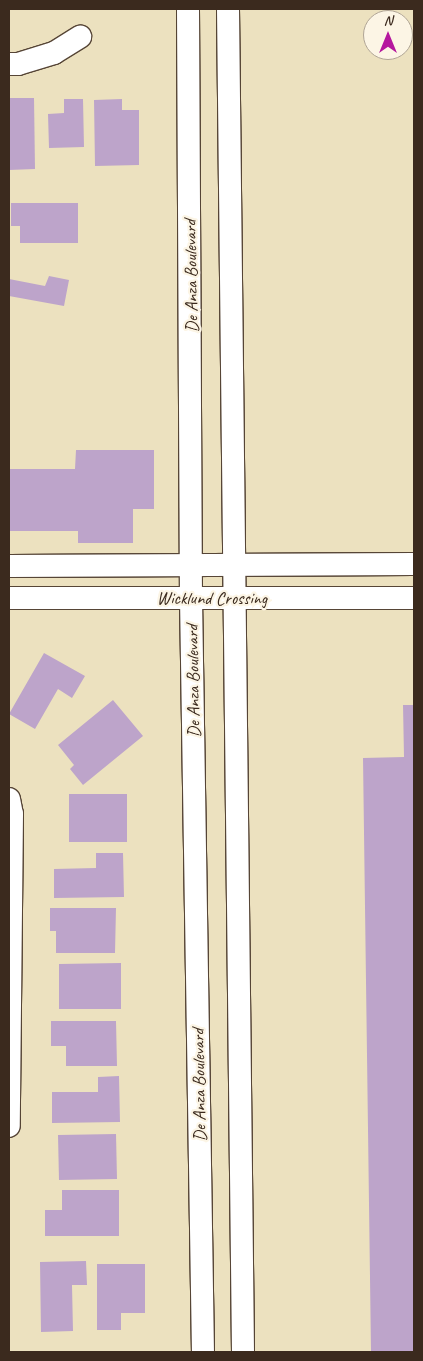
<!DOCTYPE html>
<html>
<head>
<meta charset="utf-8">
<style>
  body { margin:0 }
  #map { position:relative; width:423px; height:1361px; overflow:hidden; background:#ece1bf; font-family:Caveat,sans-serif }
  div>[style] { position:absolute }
  .building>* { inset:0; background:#bda4ca }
  .roads { filter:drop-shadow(1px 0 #564536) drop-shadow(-1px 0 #564536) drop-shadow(0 1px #564536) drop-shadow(0 -1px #564536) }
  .minor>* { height:22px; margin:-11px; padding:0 11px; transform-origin:11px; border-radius:11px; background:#fff }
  span { translate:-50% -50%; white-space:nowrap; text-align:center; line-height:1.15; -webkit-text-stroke:4.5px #fcf5e5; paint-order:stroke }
  .street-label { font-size:18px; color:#3b2a1e }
  .frame { position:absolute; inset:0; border:10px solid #3b2a1e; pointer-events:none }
  .north { position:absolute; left:363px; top:10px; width:50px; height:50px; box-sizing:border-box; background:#fcf5e5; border:1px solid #afa495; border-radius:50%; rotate:0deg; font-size:14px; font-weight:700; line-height:20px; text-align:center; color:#3b2a1e }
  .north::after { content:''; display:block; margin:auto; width:18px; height:22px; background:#b5179e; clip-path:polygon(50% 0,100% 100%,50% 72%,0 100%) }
</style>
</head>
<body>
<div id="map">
  <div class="building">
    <div style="clip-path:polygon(9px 98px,34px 98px,35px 169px,9px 170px)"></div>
    <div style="clip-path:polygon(64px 99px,83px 99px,84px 147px,49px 148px,48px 114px,64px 113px)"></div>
    <div style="clip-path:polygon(122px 99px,122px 110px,139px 110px,139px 165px,95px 166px,94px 100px)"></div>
    <div style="clip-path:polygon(11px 203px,78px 203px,78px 243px,20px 243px,20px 226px,11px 226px)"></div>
    <div style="clip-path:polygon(49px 276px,69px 280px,64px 306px,9px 296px,9px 279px,45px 286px)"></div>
    <div style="clip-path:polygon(76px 450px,154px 450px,154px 509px,133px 509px,133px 543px,78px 543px,78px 531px,9px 531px,9px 469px,75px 469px)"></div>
    <div style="clip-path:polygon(44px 653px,85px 676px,72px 698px,58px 689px,35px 729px,9px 714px)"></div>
    <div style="clip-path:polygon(113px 700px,143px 736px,83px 785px,70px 769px,74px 765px,58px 745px)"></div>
    <div style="clip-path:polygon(403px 705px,414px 705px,414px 1352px,371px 1352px,363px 758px,404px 757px)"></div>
    <div style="clip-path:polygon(69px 794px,127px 794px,127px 842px,69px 842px)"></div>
    <div style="clip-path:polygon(96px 853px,123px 853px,124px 897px,54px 898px,54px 869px,96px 868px)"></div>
    <div style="clip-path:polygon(50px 908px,116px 908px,115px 953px,56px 953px,56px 931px,50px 931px)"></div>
    <div style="clip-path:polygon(121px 963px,121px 1009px,59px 1009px,59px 964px)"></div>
    <div style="clip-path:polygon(51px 1021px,116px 1021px,117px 1066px,66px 1066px,66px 1046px,51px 1046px)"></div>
    <div style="clip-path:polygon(119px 1076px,120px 1122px,52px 1123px,52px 1092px,98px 1092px,98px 1077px)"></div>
    <div style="clip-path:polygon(116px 1134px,117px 1179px,59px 1180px,58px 1135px)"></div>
    <div style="clip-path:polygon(62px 1190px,119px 1190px,119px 1236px,45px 1236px,45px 1210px,62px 1210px)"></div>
    <div style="clip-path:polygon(86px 1261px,87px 1285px,72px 1285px,73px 1331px,41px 1332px,40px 1262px)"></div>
    <div style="clip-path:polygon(97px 1264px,145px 1264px,145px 1313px,121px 1313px,121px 1330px,97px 1330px)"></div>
  </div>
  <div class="roads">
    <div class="minor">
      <div style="left:188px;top:9px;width:589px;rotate:89.71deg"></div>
      <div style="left:191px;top:598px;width:754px;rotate:89.09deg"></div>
      <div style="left:228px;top:9px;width:1343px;rotate:89.36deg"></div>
      <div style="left:9px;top:64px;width:9px"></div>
      <div style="left:18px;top:64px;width:38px;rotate:-17deg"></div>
      <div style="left:54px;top:53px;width:31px;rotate:-32deg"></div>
      <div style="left:9px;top:566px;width:405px;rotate:-0.3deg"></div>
      <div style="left:9px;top:598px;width:405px"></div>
      <div style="left:9px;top:799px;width:15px;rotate:79deg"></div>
      <div style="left:12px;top:814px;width:312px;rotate:90.6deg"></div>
    </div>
  </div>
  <div class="street-label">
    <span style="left:191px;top:276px;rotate:-91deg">De Anza Boulevard</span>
    <span style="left:212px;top:598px">Wicklund Crossing</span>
    <span style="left:193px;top:681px;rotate:-91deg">De Anza Boulevard</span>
    <span style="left:199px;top:1085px;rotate:-91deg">De Anza Boulevard</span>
  </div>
  <div class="frame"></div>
  <div class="north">N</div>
</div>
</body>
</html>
